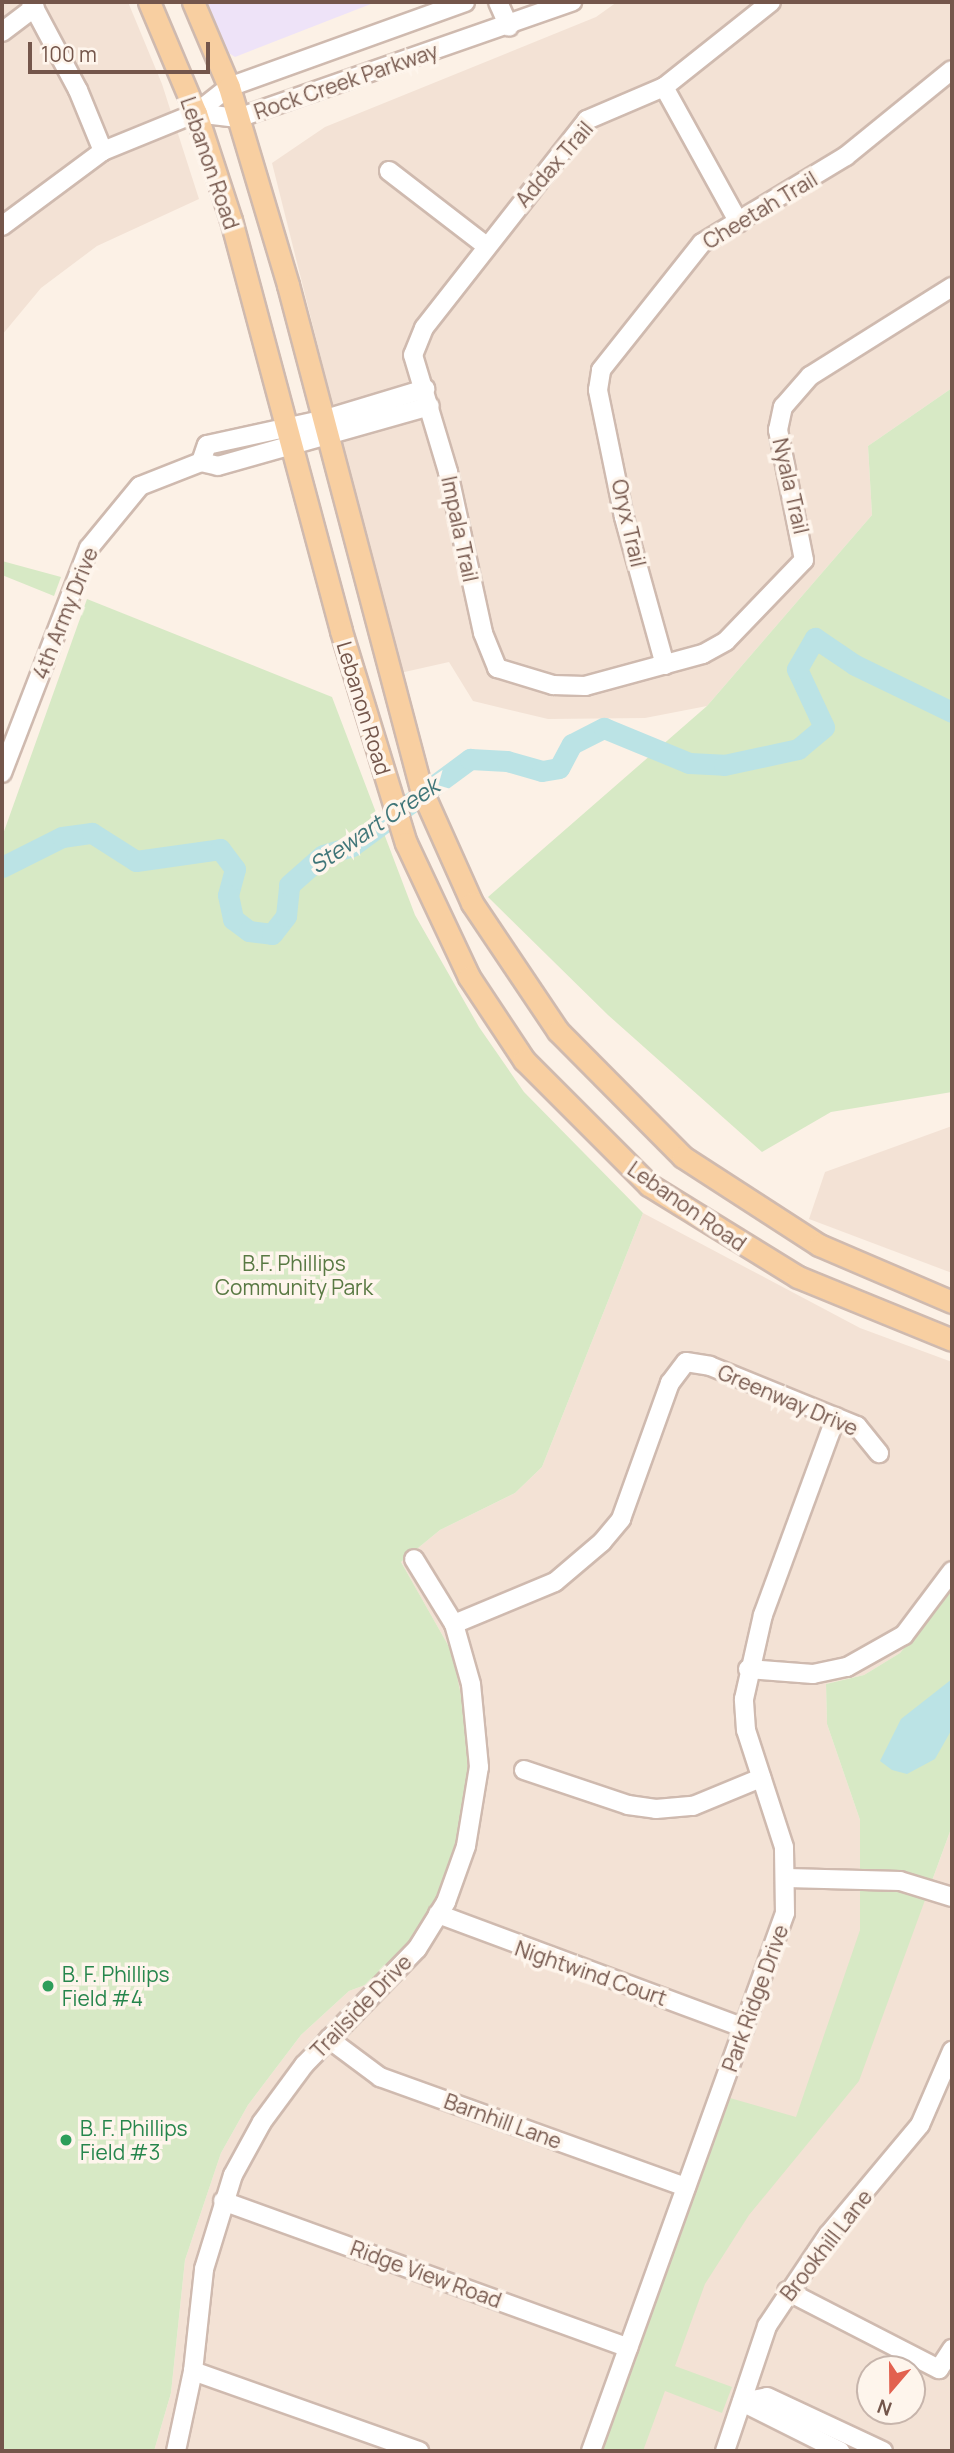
<!DOCTYPE html>
<html>
<head>
<meta charset="utf-8">
<style>
  body { margin:0 }
  #map { position:relative; width:954px; height:2453px; overflow:hidden; background:#fcf1e6; font-family:Manrope,sans-serif }
  div>[style] { position:absolute }
  .residential>* { inset:0; background:#f3e2d5 }
  .education>* { inset:0; background:#eee3f8 }
  .green>* { inset:0; background:#d7e9c5 }
  .water>* { inset:0; background:#bbe3e5 }
  .river>* { height:21px; margin:-10.5px; padding:0 10.5px; transform-origin:10.5px; border-radius:10.5px; background:#bbe3e5 }
  .roads { filter:drop-shadow(2px 0 #cfbaaf) drop-shadow(-2px 0 #cfbaaf) drop-shadow(0 2px #cfbaaf) drop-shadow(0 -2px #cfbaaf) }
  .minor>* { height:18px; margin:-9px; padding:0 9px; transform-origin:9px; border-radius:9px; background:#fff }
  .major>* { height:21px; margin:-10.5px; padding:0 10.5px; transform-origin:10.5px; border-radius:10.5px; background:#f8cfa1 }
  .dots>* { width:19px; height:19px; translate:-50% -50%; box-sizing:border-box; border:4px solid #fef5ec; border-radius:50% }
  span { translate:-50% -50%; white-space:nowrap; text-align:center; line-height:1.15; -webkit-text-stroke:7px #fef5ec; paint-order:stroke }
  .street-label { font-size:21px; color:#74564b }
  .park-label { font-size:21px; color:#597943 }
  .leisure-label { font-size:21px; color:#27864d }
  .left { translate:0 -50%; text-align:left }
  .water-label { font-size:23px; color:#407679; font-style:italic }
  .frame { position:absolute; inset:0; border:4px solid #74564b; pointer-events:none }
  .north { position:absolute; left:856px; top:2355px; width:70px; height:70px; box-sizing:border-box; background:#fef5ec; border:2px solid #c7b5ac; border-radius:50%; rotate:200deg; font-size:19px; font-weight:700; line-height:28px; text-align:center; color:#74564b }
  .north::after { content:''; display:block; margin:auto; width:24px; height:32px; background:#e2614f; clip-path:polygon(50% 0,100% 100%,50% 72%,0 100%) }
  .scale { position:absolute; left:28px; top:42px; width:182px; height:32px; box-sizing:border-box; border:4px solid #74564b; border-top:0; padding-left:9px; font-size:21px; line-height:24px; white-space:nowrap; color:#74564b; -webkit-text-stroke:5px #fef5ec; paint-order:stroke }
</style>
</head>
<body>
<div id="map">
  <div class="residential">
    <div style="clip-path:polygon(2px 2px,128px 2px,162px 84px,199px 199px,97px 246px,41px 288px,2px 335px)"></div>
    <div style="clip-path:polygon(617px 2px,952px 2px,952px 388px,868px 446px,872px 515px,707px 706px,645px 718px,548px 719px,473px 701px,449px 662px,400px 673px,272px 163px,325px 127px,596px 17px)"></div>
    <div style="clip-path:polygon(952px 1126px,952px 1273px,809px 1219px,825px 1172px)"></div>
    <div style="clip-path:polygon(evenodd,643px 1213px,860px 1328px,952px 1362px,952px 1590px,900px 1653px,864px 1675px,826px 1684px,827px 1724px,860px 1820px,864px 1869px,932px 1881px,952px 1826px,952px 2451px,154px 2451px,171px 2393px,185px 2260px,221px 2153px,248px 2105px,301px 2035px,349px 1991px,373px 1982px,452px 1652px,401px 1562px,440px 1530px,515px 1493px,542px 1467px,643px 1213px,870px 2369px,912px 2369px,912px 2411px,870px 2411px,870px 2369px)"></div>
  </div>
  <div class="education">
    <div style="clip-path:polygon(203px 2px,376px 2px,235px 57px,224px 50px)"></div>
  </div>
  <div class="green">
    <div style="clip-path:polygon(952px 388px,952px 1092px,831px 1112px,762px 1152px,608px 1015px,488px 897px,707px 706px,872px 515px,868px 446px)"></div>
    <div style="clip-path:polygon(2px 561px,61px 577px,54px 596px,2px 575px)"></div>
    <div style="clip-path:polygon(87px 599px,332px 697px,415px 915px,479px 1027px,524px 1092px,643px 1213px,542px 1467px,515px 1493px,440px 1530px,401px 1562px,452px 1652px,467px 1725px,468px 1791px,456px 1848px,436px 1906px,410px 1942px,373px 1982px,349px 1991px,301px 2035px,248px 2105px,221px 2153px,185px 2260px,171px 2393px,154px 2451px,2px 2451px,2px 837px)"></div>
    <div style="clip-path:polygon(952px 1590px,952px 1826px,859px 2081px,749px 2215px,705px 2284px,675px 2366px,732px 2387px,722px 2413px,665px 2391px,643px 2451px,602px 2451px,730px 2098px,796px 2117px,860px 1930px,860px 1820px,827px 1724px,826px 1684px,864px 1675px,900px 1653px)"></div>
  </div>
  <div class="water">
    <div style="clip-path:polygon(952px 1679px,952px 1729px,935px 1759px,907px 1774px,892px 1770px,880px 1761px,901px 1719px)"></div>
  </div>
  <div class="river">
    <div style="left:2px;top:867px;width:67px;rotate:-26.6deg"></div>
    <div style="left:62px;top:837px;width:30px;rotate:-8deg"></div>
    <div style="left:92px;top:833px;width:52px;rotate:32.5deg"></div>
    <div style="left:136px;top:861px;width:85px;rotate:-8.1deg"></div>
    <div style="left:220px;top:849px;width:25px;rotate:53deg"></div>
    <div style="left:235px;top:869px;width:27px;rotate:105deg"></div>
    <div style="left:228px;top:895px;width:25px;rotate:78deg"></div>
    <div style="left:233px;top:919px;width:20px;rotate:37deg"></div>
    <div style="left:249px;top:931px;width:23px;rotate:7deg"></div>
    <div style="left:272px;top:934px;width:23px;rotate:-52deg"></div>
    <div style="left:286px;top:916px;width:31px;rotate:-84deg"></div>
    <div style="left:289px;top:885px;width:45px;rotate:-41.4deg"></div>
    <div style="left:323px;top:855px;width:30px;rotate:-17deg"></div>
    <div style="left:352px;top:846px;width:147px;rotate:-36.4deg"></div>
    <div style="left:470px;top:759px;width:37px;rotate:3deg"></div>
    <div style="left:507px;top:761px;width:36px;rotate:16deg"></div>
    <div style="left:542px;top:771px;width:17px;rotate:-10deg"></div>
    <div style="left:559px;top:768px;width:27px;rotate:-62deg"></div>
    <div style="left:572px;top:744px;width:36px;rotate:-27deg"></div>
    <div style="left:604px;top:728px;width:92px;rotate:22.4deg"></div>
    <div style="left:689px;top:763px;width:35px;rotate:3deg"></div>
    <div style="left:724px;top:765px;width:76px;rotate:-12.2deg"></div>
    <div style="left:798px;top:749px;width:34px;rotate:-40deg"></div>
    <div style="left:824px;top:727px;width:64px;rotate:-115deg"></div>
    <div style="left:797px;top:669px;width:36px;rotate:-60deg"></div>
    <div style="left:815px;top:638px;width:48px;rotate:34deg"></div>
    <div style="left:855px;top:665px;width:108px;rotate:25.9deg"></div>
  </div>
  <div class="roads">
    <div class="minor">
      <div style="left:31px;top:2px;width:100px;rotate:61.9deg"></div>
      <div style="left:78px;top:90px;width:66px;rotate:67.7deg"></div>
      <div style="left:498px;top:2px;width:27px;rotate:66deg"></div>
      <div style="left:771px;top:2px;width:137px;rotate:141.5deg"></div>
      <div style="left:664px;top:87px;width:84px;rotate:156.8deg"></div>
      <div style="left:587px;top:120px;width:264px;rotate:128.1deg"></div>
      <div style="left:424px;top:328px;width:29px;rotate:112deg"></div>
      <div style="left:413px;top:355px;width:122px;rotate:73.3deg"></div>
      <div style="left:448px;top:472px;width:165px;rotate:77.7deg"></div>
      <div style="left:483px;top:633px;width:38px;rotate:68deg"></div>
      <div style="left:497px;top:668px;width:59px;rotate:16.9deg"></div>
      <div style="left:553px;top:685px;width:32px;rotate:2deg"></div>
      <div style="left:585px;top:686px;width:122px;rotate:-15.2deg"></div>
      <div style="left:703px;top:654px;width:26px;rotate:-29deg"></div>
      <div style="left:726px;top:641px;width:112px;rotate:-46.1deg"></div>
      <div style="left:804px;top:560px;width:133px;rotate:-101.3deg"></div>
      <div style="left:778px;top:430px;width:24px;rotate:-78deg"></div>
      <div style="left:783px;top:407px;width:41px;rotate:-48.9deg"></div>
      <div style="left:810px;top:376px;width:168px;rotate:-32.1deg"></div>
      <div style="left:2px;top:32px;width:41px;rotate:-37.1deg"></div>
      <div style="left:664px;top:87px;width:155px;rotate:61.1deg"></div>
      <div style="left:196px;top:113px;width:42px;rotate:6.8deg"></div>
      <div style="left:238px;top:118px;width:354px;rotate:-19.2deg"></div>
      <div style="left:389px;top:171px;width:121px;rotate:37.6deg"></div>
      <div style="left:2px;top:226px;width:126px;rotate:-36.6deg"></div>
      <div style="left:103px;top:151px;width:100px;rotate:-22.2deg"></div>
      <div style="left:196px;top:113px;width:42px;rotate:-38.2deg"></div>
      <div style="left:229px;top:87px;width:251px;rotate:-19.8deg"></div>
      <div style="left:201px;top:462px;width:18px;rotate:-71deg"></div>
      <div style="left:207px;top:445px;width:118px;rotate:-12.3deg"></div>
      <div style="left:322px;top:420px;width:108px;rotate:-16.8deg"></div>
      <div style="left:665px;top:665px;width:154px;rotate:-105.5deg"></div>
      <div style="left:624px;top:517px;width:130px;rotate:-101.6deg"></div>
      <div style="left:598px;top:390px;width:20px;rotate:-81deg"></div>
      <div style="left:601px;top:370px;width:162px;rotate:-51.5deg"></div>
      <div style="left:702px;top:243px;width:168px;rotate:-31.1deg"></div>
      <div style="left:846px;top:156px;width:136px;rotate:-39.1deg"></div>
      <div style="left:2px;top:773px;width:241px;rotate:-68.9deg"></div>
      <div style="left:89px;top:548px;width:80px;rotate:-50.6deg"></div>
      <div style="left:140px;top:486px;width:66px;rotate:-21.5deg"></div>
      <div style="left:201px;top:462px;width:17px;rotate:13deg"></div>
      <div style="left:218px;top:466px;width:220px;rotate:-15.8deg"></div>
      <div style="left:454px;top:1624px;width:109px;rotate:-22.6deg"></div>
      <div style="left:555px;top:1582px;width:62px;rotate:-40.4deg"></div>
      <div style="left:602px;top:1542px;width:30px;rotate:-50deg"></div>
      <div style="left:621px;top:1519px;width:145px;rotate:-70.2deg"></div>
      <div style="left:670px;top:1383px;width:26px;rotate:-53deg"></div>
      <div style="left:686px;top:1362px;width:24px;rotate:9deg"></div>
      <div style="left:710px;top:1366px;width:159px;rotate:22.2deg"></div>
      <div style="left:857px;top:1426px;width:35px;rotate:51deg"></div>
      <div style="left:748px;top:1669px;width:65px;rotate:4.4deg"></div>
      <div style="left:813px;top:1674px;width:35px;rotate:-12deg"></div>
      <div style="left:847px;top:1667px;width:65px;rotate:-29.3deg"></div>
      <div style="left:904px;top:1635px;width:80px;rotate:-53.1deg"></div>
      <div style="left:524px;top:1770px;width:110px;rotate:18.6deg"></div>
      <div style="left:628px;top:1805px;width:28px;rotate:8deg"></div>
      <div style="left:656px;top:1809px;width:37px;rotate:-5deg"></div>
      <div style="left:693px;top:1806px;width:74px;rotate:-22.4deg"></div>
      <div style="left:787px;top:1878px;width:113px;rotate:1.5deg"></div>
      <div style="left:900px;top:1881px;width:54px;rotate:17.1deg"></div>
      <div style="left:438px;top:1914px;width:327px;rotate:20.4deg"></div>
      <div style="left:329px;top:2039px;width:64px;rotate:36.7deg"></div>
      <div style="left:380px;top:2077px;width:325px;rotate:19.8deg"></div>
      <div style="left:223px;top:2201px;width:431px;rotate:19.9deg"></div>
      <div style="left:787px;top:2291px;width:171px;rotate:27.2deg"></div>
      <div style="left:939px;top:2369px;width:24px;rotate:-57deg"></div>
      <div style="left:193px;top:2371px;width:240px;rotate:19.5deg"></div>
      <div style="left:742px;top:2402px;width:25px;rotate:-11deg"></div>
      <div style="left:767px;top:2397px;width:128px;rotate:25deg"></div>
      <div style="left:742px;top:2402px;width:110px;rotate:26.6deg"></div>
      <div style="left:176px;top:2451px;width:82px;rotate:-78deg"></div>
      <div style="left:193px;top:2371px;width:103px;rotate:-83.8deg"></div>
      <div style="left:204px;top:2269px;width:98px;rotate:-72.9deg"></div>
      <div style="left:233px;top:2175px;width:60px;rotate:-61.3deg"></div>
      <div style="left:262px;top:2122px;width:71px;rotate:-53.6deg"></div>
      <div style="left:304px;top:2065px;width:162px;rotate:-45.8deg"></div>
      <div style="left:417px;top:1949px;width:55px;rotate:-58.3deg"></div>
      <div style="left:446px;top:1902px;width:59px;rotate:-70.3deg"></div>
      <div style="left:466px;top:1846px;width:80px;rotate:-80.7deg"></div>
      <div style="left:479px;top:1767px;width:83px;rotate:-95.5deg"></div>
      <div style="left:471px;top:1684px;width:62px;rotate:-105.8deg"></div>
      <div style="left:454px;top:1624px;width:76px;rotate:-121.6deg"></div>
      <div style="left:591px;top:2451px;width:572px;rotate:-70.17deg"></div>
      <div style="left:785px;top:1913px;width:66px;rotate:-90.9deg"></div>
      <div style="left:784px;top:1847px;width:123px;rotate:-108deg"></div>
      <div style="left:746px;top:1730px;width:31px;rotate:-94deg"></div>
      <div style="left:744px;top:1699px;width:86px;rotate:-77.3deg"></div>
      <div style="left:763px;top:1615px;width:211px;rotate:-69.8deg"></div>
      <div style="left:725px;top:2451px;width:132px;rotate:-71.4deg"></div>
      <div style="left:767px;top:2326px;width:110px;rotate:-56.2deg"></div>
      <div style="left:828px;top:2235px;width:143px;rotate:-50.1deg"></div>
      <div style="left:920px;top:2125px;width:81px;rotate:-66.6deg"></div>
    </div>
    <div class="major">
      <div style="left:149px;top:2px;width:121px;rotate:67.1deg"></div>
      <div style="left:196px;top:113px;width:113px;rotate:71.9deg"></div>
      <div style="left:231px;top:220px;width:425px;rotate:75deg"></div>
      <div style="left:341px;top:631px;width:222px;rotate:73deg"></div>
      <div style="left:406px;top:843px;width:148px;rotate:64.8deg"></div>
      <div style="left:469px;top:977px;width:100px;rotate:56.5deg"></div>
      <div style="left:524px;top:1060px;width:177px;rotate:45deg"></div>
      <div style="left:649px;top:1185px;width:175px;rotate:31.7deg"></div>
      <div style="left:798px;top:1277px;width:166px;rotate:22.2deg"></div>
      <div style="left:193px;top:2px;width:92px;rotate:67deg"></div>
      <div style="left:229px;top:87px;width:207px;rotate:73.4deg"></div>
      <div style="left:288px;top:285px;width:521px;rotate:75.22deg"></div>
      <div style="left:421px;top:789px;width:125px;rotate:65.9deg"></div>
      <div style="left:472px;top:903px;width:154px;rotate:56.1deg"></div>
      <div style="left:558px;top:1031px;width:177px;rotate:45.2deg"></div>
      <div style="left:683px;top:1157px;width:162px;rotate:32.9deg"></div>
      <div style="left:819px;top:1245px;width:145px;rotate:23.2deg"></div>
    </div>
  </div>
  <div class="dots">
    <div style="left:48px;top:1986px;background:#2e9e5b"></div>
    <div style="left:66px;top:2140px;background:#2e9e5b"></div>
  </div>
  <div class="street-label">
    <span style="left:346px;top:81px;rotate:-19deg">Rock Creek Parkway</span>
    <span style="left:210px;top:163px;rotate:71deg">Lebanon Road</span>
    <span style="left:554px;top:164px;rotate:-49deg">Addax Trail</span>
    <span style="left:760px;top:210px;rotate:-31deg">Cheetah Trail</span>
    <span style="left:791px;top:486px;rotate:77deg">Nyala Trail</span>
    <span style="left:629px;top:523px;rotate:77deg">Oryx Trail</span>
    <span style="left:460px;top:529px;rotate:78deg">Impala Trail</span>
    <span style="left:65px;top:613px;rotate:-68deg">4th Army Drive</span>
    <span style="left:364px;top:708px;rotate:73deg">Lebanon Road</span>
    <span style="left:687px;top:1206px;rotate:35deg">Lebanon Road</span>
    <span style="left:788px;top:1400px;rotate:23deg">Greenway Drive</span>
    <span style="left:591px;top:1973px;rotate:19deg">Nightwind Court</span>
    <span style="left:755px;top:1998px;rotate:-70deg">Park Ridge Drive</span>
    <span style="left:361px;top:2006px;rotate:-46deg">Trailside Drive</span>
    <span style="left:503px;top:2121px;rotate:20deg">Barnhill Lane</span>
    <span style="left:826px;top:2245px;rotate:-52deg">Brookhill Lane</span>
    <span style="left:426px;top:2274px;rotate:20deg">Ridge View Road</span>
  </div>
  <div class="park-label">
    <span style="left:294px;top:1275px">B.F. Phillips<br>Community Park</span>
  </div>
  <div class="leisure-label">
    <span class="left" style="left:62px;top:1986px">B. F. Phillips<br>Field #4</span>
    <span class="left" style="left:80px;top:2140px">B. F. Phillips<br>Field #3</span>
  </div>
  <div class="water-label">
    <span style="left:374px;top:825px;rotate:-34deg">Stewart Creek</span>
  </div>
  <div class="frame"></div>
  <div class="north">N</div>
  <div class="scale">100 m</div>
</div>
</body>
</html>
